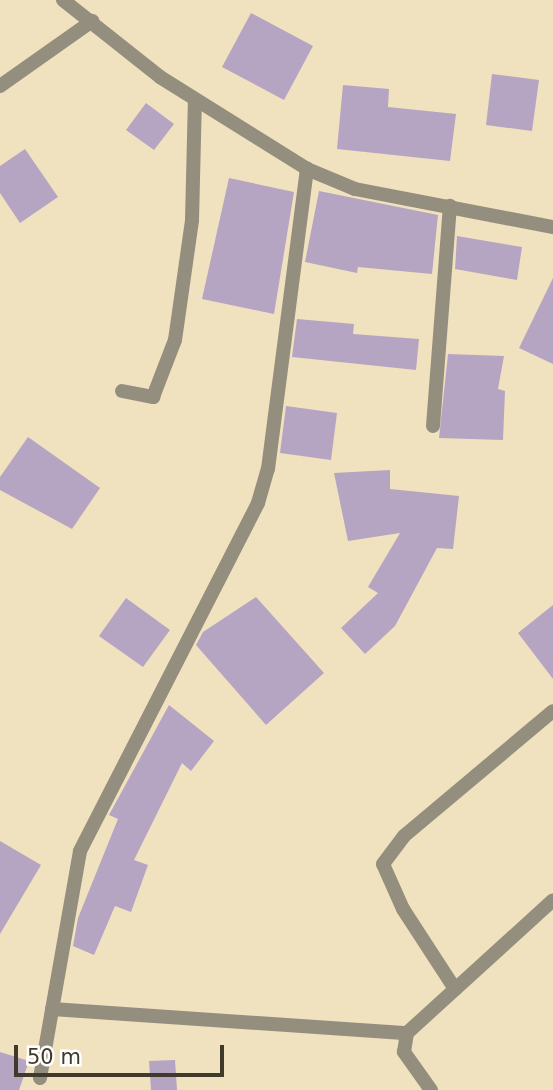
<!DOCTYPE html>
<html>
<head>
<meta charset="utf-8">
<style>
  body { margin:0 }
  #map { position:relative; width:553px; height:1090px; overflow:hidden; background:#f0e1bf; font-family:"DejaVu Sans",sans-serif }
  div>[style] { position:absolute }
  .building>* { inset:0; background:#b6a4c3 }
  .minor>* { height:14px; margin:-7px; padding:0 7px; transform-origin:7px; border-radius:7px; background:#948e7e }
  .tertiary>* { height:14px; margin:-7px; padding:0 7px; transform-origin:7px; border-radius:7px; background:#948e7e }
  span { translate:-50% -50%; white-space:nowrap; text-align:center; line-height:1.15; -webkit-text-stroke:5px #fff; paint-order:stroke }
  .scale { position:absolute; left:14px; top:1045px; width:210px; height:32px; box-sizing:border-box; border:4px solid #403a2c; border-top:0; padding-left:9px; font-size:21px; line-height:24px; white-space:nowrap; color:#403a2c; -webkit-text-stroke:5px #fff; paint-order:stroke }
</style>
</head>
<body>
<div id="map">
  <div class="building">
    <div style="clip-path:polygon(251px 13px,313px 46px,284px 100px,222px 67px)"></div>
    <div style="clip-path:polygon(492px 74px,539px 80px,532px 131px,486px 125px)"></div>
    <div style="clip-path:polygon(343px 85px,389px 89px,388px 107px,456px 114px,450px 161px,337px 149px)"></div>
    <div style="clip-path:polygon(146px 103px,174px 124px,154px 150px,126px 130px)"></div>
    <div style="clip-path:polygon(25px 149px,58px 197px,20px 223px,0 193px,0 166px)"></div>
    <div style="clip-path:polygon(229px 178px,294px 192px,274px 314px,202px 299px)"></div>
    <div style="clip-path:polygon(319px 191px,438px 215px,432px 274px,358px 267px,357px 273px,305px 262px)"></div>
    <div style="clip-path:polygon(457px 236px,522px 247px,517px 280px,455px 269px)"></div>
    <div style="clip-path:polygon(553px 278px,553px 364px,519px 348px)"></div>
    <div style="clip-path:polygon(297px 319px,354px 324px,353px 334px,419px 339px,416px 370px,292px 357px)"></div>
    <div style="clip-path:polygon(448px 354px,504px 356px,498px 389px,505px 391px,503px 440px,439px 438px)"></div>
    <div style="clip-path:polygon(286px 406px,337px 413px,331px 460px,280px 453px)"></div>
    <div style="clip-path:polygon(28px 437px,100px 488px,72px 529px,0 490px,0 477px)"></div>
    <div style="clip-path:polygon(390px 470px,390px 489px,459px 496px,453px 549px,437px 548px,395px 626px,365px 654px,341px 628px,378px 593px,368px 587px,400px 533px,348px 541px,334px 473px)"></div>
    <div style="clip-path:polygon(256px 597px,324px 673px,266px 725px,196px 645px,203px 632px)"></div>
    <div style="clip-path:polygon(126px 598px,170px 630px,143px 667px,99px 636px)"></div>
    <div style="clip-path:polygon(553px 605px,553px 679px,518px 633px)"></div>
    <div style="clip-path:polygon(169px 705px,214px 741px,191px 771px,182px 763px,134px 860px,148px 865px,131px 912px,115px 906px,94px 955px,73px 946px,78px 918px,118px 819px,109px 815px)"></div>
    <div style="clip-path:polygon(0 841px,41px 865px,0 934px)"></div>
    <div style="clip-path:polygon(0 1052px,29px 1061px,19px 1090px,0 1090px)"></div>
    <div style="clip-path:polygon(175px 1060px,177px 1090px,151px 1090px,149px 1061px)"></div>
  </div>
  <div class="minor">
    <div style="left:0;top:86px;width:113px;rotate:-35.2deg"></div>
    <div style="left:122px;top:391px;width:32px;rotate:11deg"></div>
    <div style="left:153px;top:397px;width:61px;rotate:-68.9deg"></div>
    <div style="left:175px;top:340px;width:121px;rotate:-81.9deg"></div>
    <div style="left:192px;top:220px;width:119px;rotate:-88.6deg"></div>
    <div style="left:433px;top:426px;width:221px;rotate:-85.6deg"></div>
    <div style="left:455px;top:989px;width:95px;rotate:-123deg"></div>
    <div style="left:403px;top:909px;width:49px;rotate:-114deg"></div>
    <div style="left:383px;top:864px;width:35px;rotate:-53deg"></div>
    <div style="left:404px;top:836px;width:194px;rotate:-40deg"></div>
    <div style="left:52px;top:1009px;width:356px;rotate:3.9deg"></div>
    <div style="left:40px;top:1078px;width:230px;rotate:-80deg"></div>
    <div style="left:80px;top:851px;width:391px;rotate:-62.9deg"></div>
    <div style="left:258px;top:503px;width:35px;rotate:-74deg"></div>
    <div style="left:268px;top:469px;width:303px;rotate:-82.6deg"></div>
    <div style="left:431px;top:1090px;width:47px;rotate:-125.4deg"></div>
    <div style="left:404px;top:1052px;width:19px;rotate:-81deg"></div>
    <div style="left:407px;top:1033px;width:197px;rotate:-42.3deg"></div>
  </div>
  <div class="tertiary">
    <div style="left:63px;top:0;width:124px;rotate:38.4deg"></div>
    <div style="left:160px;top:77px;width:173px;rotate:32deg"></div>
    <div style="left:307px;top:169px;width:52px;rotate:22.6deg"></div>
    <div style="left:355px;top:189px;width:202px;rotate:10.9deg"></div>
  </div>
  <div class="scale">50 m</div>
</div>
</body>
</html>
